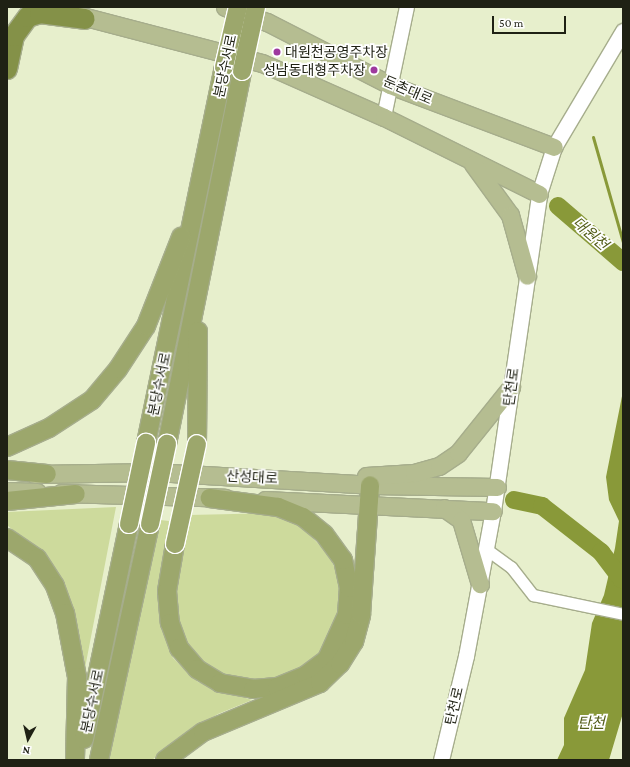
<!DOCTYPE html>
<html>
<head>
<meta charset="utf-8">
<style>
  body { margin:0 }
  #map { position:relative; width:630px; height:767px; overflow:hidden; background:#e7efcc; font-family:"Crimson Pro","Noto Sans KR",serif }
  div>[style] { position:absolute }
  .green>* { inset:0; background:#cdda9c }
  .water>* { inset:0; background:#899939 }
  .stream>* { height:3px; margin:-1.5px; padding:0 1.5px; transform-origin:1.5px; border-radius:1.5px; background:#899939 }
  .river>* { height:18px; margin:-9px; padding:0 9px; transform-origin:9px; border-radius:9px; background:#899939 }
  .roads { filter:drop-shadow(1px 0 #a6ad8c) drop-shadow(-1px 0 #a6ad8c) drop-shadow(0 1px #a6ad8c) drop-shadow(0 -1px #a6ad8c) }
  .minor>* { height:11px; margin:-5.5px; padding:0 5.5px; transform-origin:5.5px; border-radius:5.5px; background:#fff }
  .tertiary>* { height:14px; margin:-7px; padding:0 7px; transform-origin:7px; border-radius:7px; background:#fff }
  .secondary>* { height:15px; margin:-7.5px; padding:0 7.5px; transform-origin:7.5px; border-radius:7.5px; background:#fff }
  .primary>* { height:17px; margin:-8.5px; padding:0 8.5px; transform-origin:8.5px; border-radius:8.5px; background:#b5bd91 }
  .trunk>* { height:18px; margin:-9px; padding:0 9px; transform-origin:9px; border-radius:9px; background:#9ca76c }
  .motorway>* { height:20px; margin:-10px; padding:0 10px; transform-origin:10px; border-radius:10px; background:#849148 }
  .bridges { filter:drop-shadow(1px 0 #fff) drop-shadow(-1px 0 #fff) drop-shadow(0 1px #fff) drop-shadow(0 -1px #fff) }
  .trunk-bridge>* { height:18px; margin:-9px; padding:0 9px; transform-origin:9px; border-radius:9px; background:#9ca76c }
  .dots>* { width:11px; height:11px; translate:-50% -50%; box-sizing:border-box; border:2px solid #fff; border-radius:50% }
  span { translate:-50% -50%; white-space:nowrap; text-align:center; line-height:1.15; -webkit-text-stroke:3.5px #fff; paint-order:stroke }
  .poi-label { font-size:14px; color:#1f2114 }
  .left { translate:0 -50%; text-align:left }
  .right { translate:-100% -50%; text-align:right }
  .street-label { font-size:14px; color:#1f2114 }
  .water-label { font-size:15px; color:#545e1b; font-style:italic }
  .frame { position:absolute; inset:0; border:8px solid #1f2114; pointer-events:none }
  .north { position:absolute; left:8px; top:719px; width:40px; height:40px; -webkit-text-stroke:3px #fff; paint-order:stroke; rotate:188deg; font-size:11px; font-weight:700; line-height:16px; text-align:center; color:#1f2114 }
  .north::after { content:''; display:block; margin:auto; width:14px; height:18px; background:#1f2114; clip-path:polygon(50% 0,100% 100%,50% 72%,0 100%) }
  .scale { position:absolute; left:492px; top:16px; width:74px; height:18px; box-sizing:border-box; border:2px solid #1f2114; border-top:0; padding-left:5px; font-size:12px; line-height:14px; white-space:nowrap; color:#1f2114; -webkit-text-stroke:3px #fff; paint-order:stroke }
</style>
</head>
<body>
<div id="map">
  <div class="green">
    <div style="clip-path:polygon(116px 507px,85px 668px,78px 643px,40px 553px,7px 525px,7px 512px)"></div>
    <div style="clip-path:polygon(278px 513px,304px 529px,330px 556px,340px 582px,340px 614px,324px 651px,305px 666px,279px 679px,255px 682px,224px 676px,202px 663px,183px 640px,174px 609px,178px 560px,189px 515px)"></div>
    <div style="clip-path:polygon(160px 520px,169px 521px,159px 619px,173px 658px,198px 682px,252px 700px,218px 714px,174px 741px,152px 760px,109px 760px)"></div>
  </div>
  <div class="water">
    <div style="clip-path:polygon(623px 391px,623px 713px,609px 760px,557px 760px,564px 745px,564px 718px,585px 670px,592px 623px,604px 595px,615px 548px,619px 521px,609px 500px,606px 477px)"></div>
  </div>
  <div class="stream">
    <div style="left:593px;top:137px;width:109px;rotate:74.1deg"></div>
  </div>
  <div class="river">
    <div style="left:558px;top:206px;width:86px;rotate:40.7deg"></div>
    <div style="left:514px;top:500px;width:29px;rotate:12deg"></div>
    <div style="left:542px;top:506px;width:75px;rotate:37.9deg"></div>
    <div style="left:601px;top:552px;width:34px;rotate:53deg"></div>
  </div>
  <div class="roads">
    <div class="minor">
      <div style="left:486px;top:549px;width:31px;rotate:36deg"></div>
      <div style="left:511px;top:567px;width:36px;rotate:52deg"></div>
      <div style="left:533px;top:595px;width:92px;rotate:11.9deg"></div>
    </div>
    <div class="tertiary">
      <div style="left:384px;top:117px;width:112px;rotate:-78.2deg"></div>
    </div>
    <div class="secondary">
      <div style="left:441px;top:760px;width:107px;rotate:-76.5deg"></div>
      <div style="left:466px;top:656px;width:147px;rotate:-79.5deg"></div>
      <div style="left:493px;top:511px;width:320px;rotate:-81.7deg"></div>
      <div style="left:539px;top:194px;width:49px;rotate:-72.3deg"></div>
      <div style="left:554px;top:147px;width:135px;rotate:-59.3deg"></div>
    </div>
    <div class="primary">
      <div style="left:225px;top:7px;width:45px;rotate:19.7deg"></div>
      <div style="left:267px;top:22px;width:138px;rotate:27.1deg"></div>
      <div style="left:390px;top:85px;width:175px;rotate:20.7deg"></div>
      <div style="left:74px;top:14px;width:194px;rotate:14.6deg"></div>
      <div style="left:262px;top:63px;width:133px;rotate:23.9deg"></div>
      <div style="left:384px;top:117px;width:173px;rotate:26.4deg"></div>
      <div style="left:473px;top:164px;width:63px;rotate:54deg"></div>
      <div style="left:510px;top:215px;width:63px;rotate:74.4deg"></div>
      <div style="left:34px;top:474px;width:120px;rotate:-1deg"></div>
      <div style="left:154px;top:472px;width:216px;rotate:3.4deg"></div>
      <div style="left:370px;top:485px;width:127px;rotate:0.9deg"></div>
      <div style="left:366px;top:476px;width:48px;rotate:-3.6deg"></div>
      <div style="left:414px;top:473px;width:26px;rotate:-16deg"></div>
      <div style="left:439px;top:466px;width:23px;rotate:-34deg"></div>
      <div style="left:458px;top:453px;width:85px;rotate:-51.2deg"></div>
      <div style="left:7px;top:491px;width:30px;rotate:2deg"></div>
      <div style="left:61px;top:493px;width:164px;rotate:1.7deg"></div>
      <div style="left:265px;top:500px;width:228px;rotate:2.8deg"></div>
      <div style="left:444px;top:508px;width:21px;rotate:35deg"></div>
      <div style="left:461px;top:520px;width:67px;rotate:73.5deg"></div>
    </div>
    <div class="trunk">
      <div style="left:146px;top:443px;width:384px;rotate:-78.3deg"></div>
      <div style="left:167px;top:444px;width:380px;rotate:-78.6deg"></div>
      <div style="left:197px;top:444px;width:113px;rotate:-89.5deg"></div>
      <div style="left:7px;top:447px;width:46px;rotate:-24.3deg"></div>
      <div style="left:49px;top:428px;width:51px;rotate:-33.1deg"></div>
      <div style="left:92px;top:400px;width:40px;rotate:-50deg"></div>
      <div style="left:118px;top:369px;width:51px;rotate:-56.9deg"></div>
      <div style="left:146px;top:326px;width:96px;rotate:-68.5deg"></div>
      <div style="left:7px;top:470px;width:40px;rotate:5.7deg"></div>
      <div style="left:7px;top:501px;width:69px;rotate:-5.8deg"></div>
      <div style="left:7px;top:538px;width:36px;rotate:34deg"></div>
      <div style="left:37px;top:558px;width:33px;rotate:57deg"></div>
      <div style="left:55px;top:586px;width:29px;rotate:70deg"></div>
      <div style="left:65px;top:613px;width:65px;rotate:79.4deg"></div>
      <div style="left:77px;top:677px;width:83px;rotate:91.4deg"></div>
      <div style="left:175px;top:544px;width:48px;rotate:99.7deg"></div>
      <div style="left:167px;top:591px;width:32px;rotate:85deg"></div>
      <div style="left:170px;top:623px;width:27px;rotate:70deg"></div>
      <div style="left:179px;top:648px;width:28px;rotate:49deg"></div>
      <div style="left:197px;top:669px;width:27px;rotate:31deg"></div>
      <div style="left:220px;top:683px;width:34px;rotate:10deg"></div>
      <div style="left:253px;top:689px;width:24px;rotate:-5deg"></div>
      <div style="left:277px;top:687px;width:31px;rotate:-22deg"></div>
      <div style="left:306px;top:675px;width:26px;rotate:-37deg"></div>
      <div style="left:327px;top:659px;width:48px;rotate:-65.6deg"></div>
      <div style="left:347px;top:615px;width:27px;rotate:-86deg"></div>
      <div style="left:349px;top:588px;width:29px;rotate:-102deg"></div>
      <div style="left:343px;top:560px;width:32px;rotate:-126deg"></div>
      <div style="left:324px;top:534px;width:27px;rotate:-141deg"></div>
      <div style="left:303px;top:517px;width:27px;rotate:-158deg"></div>
      <div style="left:278px;top:507px;width:69px;rotate:-172.5deg"></div>
      <div style="left:84px;top:739px;width:220px;rotate:-78.2deg"></div>
      <div style="left:99px;top:760px;width:241px;rotate:-77.8deg"></div>
      <div style="left:165px;top:760px;width:47px;rotate:-36.4deg"></div>
      <div style="left:203px;top:732px;width:127px;rotate:-22.7deg"></div>
      <div style="left:320px;top:683px;width:28px;rotate:-44deg"></div>
      <div style="left:340px;top:664px;width:26px;rotate:-58deg"></div>
      <div style="left:354px;top:642px;width:28px;rotate:-75deg"></div>
      <div style="left:361px;top:615px;width:130px;rotate:-86deg"></div>
    </div>
    <div class="motorway">
      <div style="left:7px;top:69px;width:34px;rotate:-78deg"></div>
      <div style="left:14px;top:36px;width:24px;rotate:-54deg"></div>
      <div style="left:28px;top:17px;width:13px;rotate:-18deg"></div>
      <div style="left:40px;top:13px;width:45px;rotate:7.6deg"></div>
    </div>
  </div>
  <div class="bridges">
    <div class="trunk-bridge">
      <div style="left:224px;top:67px;width:62px;rotate:-76.9deg"></div>
      <div style="left:242px;top:71px;width:66px;rotate:-77.7deg"></div>
      <div style="left:129px;top:524px;width:83px;rotate:-78.1deg"></div>
      <div style="left:150px;top:524px;width:82px;rotate:-78deg"></div>
      <div style="left:175px;top:544px;width:102px;rotate:-77.6deg"></div>
    </div>
  </div>
  <div class="dots">
    <div style="left:277px;top:52px;background:#9e399e"></div>
    <div style="left:374px;top:70px;background:#9e399e"></div>
  </div>
  <div class="poi-label">
    <span class="left" style="left:285px;top:52px">대원천공영주차장</span>
    <span class="right" style="left:366px;top:70px">성남동대형주차장</span>
  </div>
  <div class="street-label">
    <span style="left:225px;top:66px;rotate:-78deg">분당수서로</span>
    <span style="left:408px;top:90px;rotate:23deg">둔촌대로</span>
    <span style="left:159px;top:384px;rotate:-78deg">분당수서로</span>
    <span style="left:511px;top:387px;rotate:-82deg">탄천로</span>
    <span style="left:252px;top:477px;rotate:3deg">산성대로</span>
    <span style="left:92px;top:701px;rotate:-78deg">분당수서로</span>
    <span style="left:454px;top:706px;rotate:-77deg">탄천로</span>
  </div>
  <div class="water-label">
    <span style="left:590px;top:234px;rotate:41deg">대원천</span>
    <span style="left:591px;top:724px">탄천</span>
  </div>
  <div class="frame"></div>
  <div class="north">N</div>
  <div class="scale">50 m</div>
</div>
</body>
</html>
